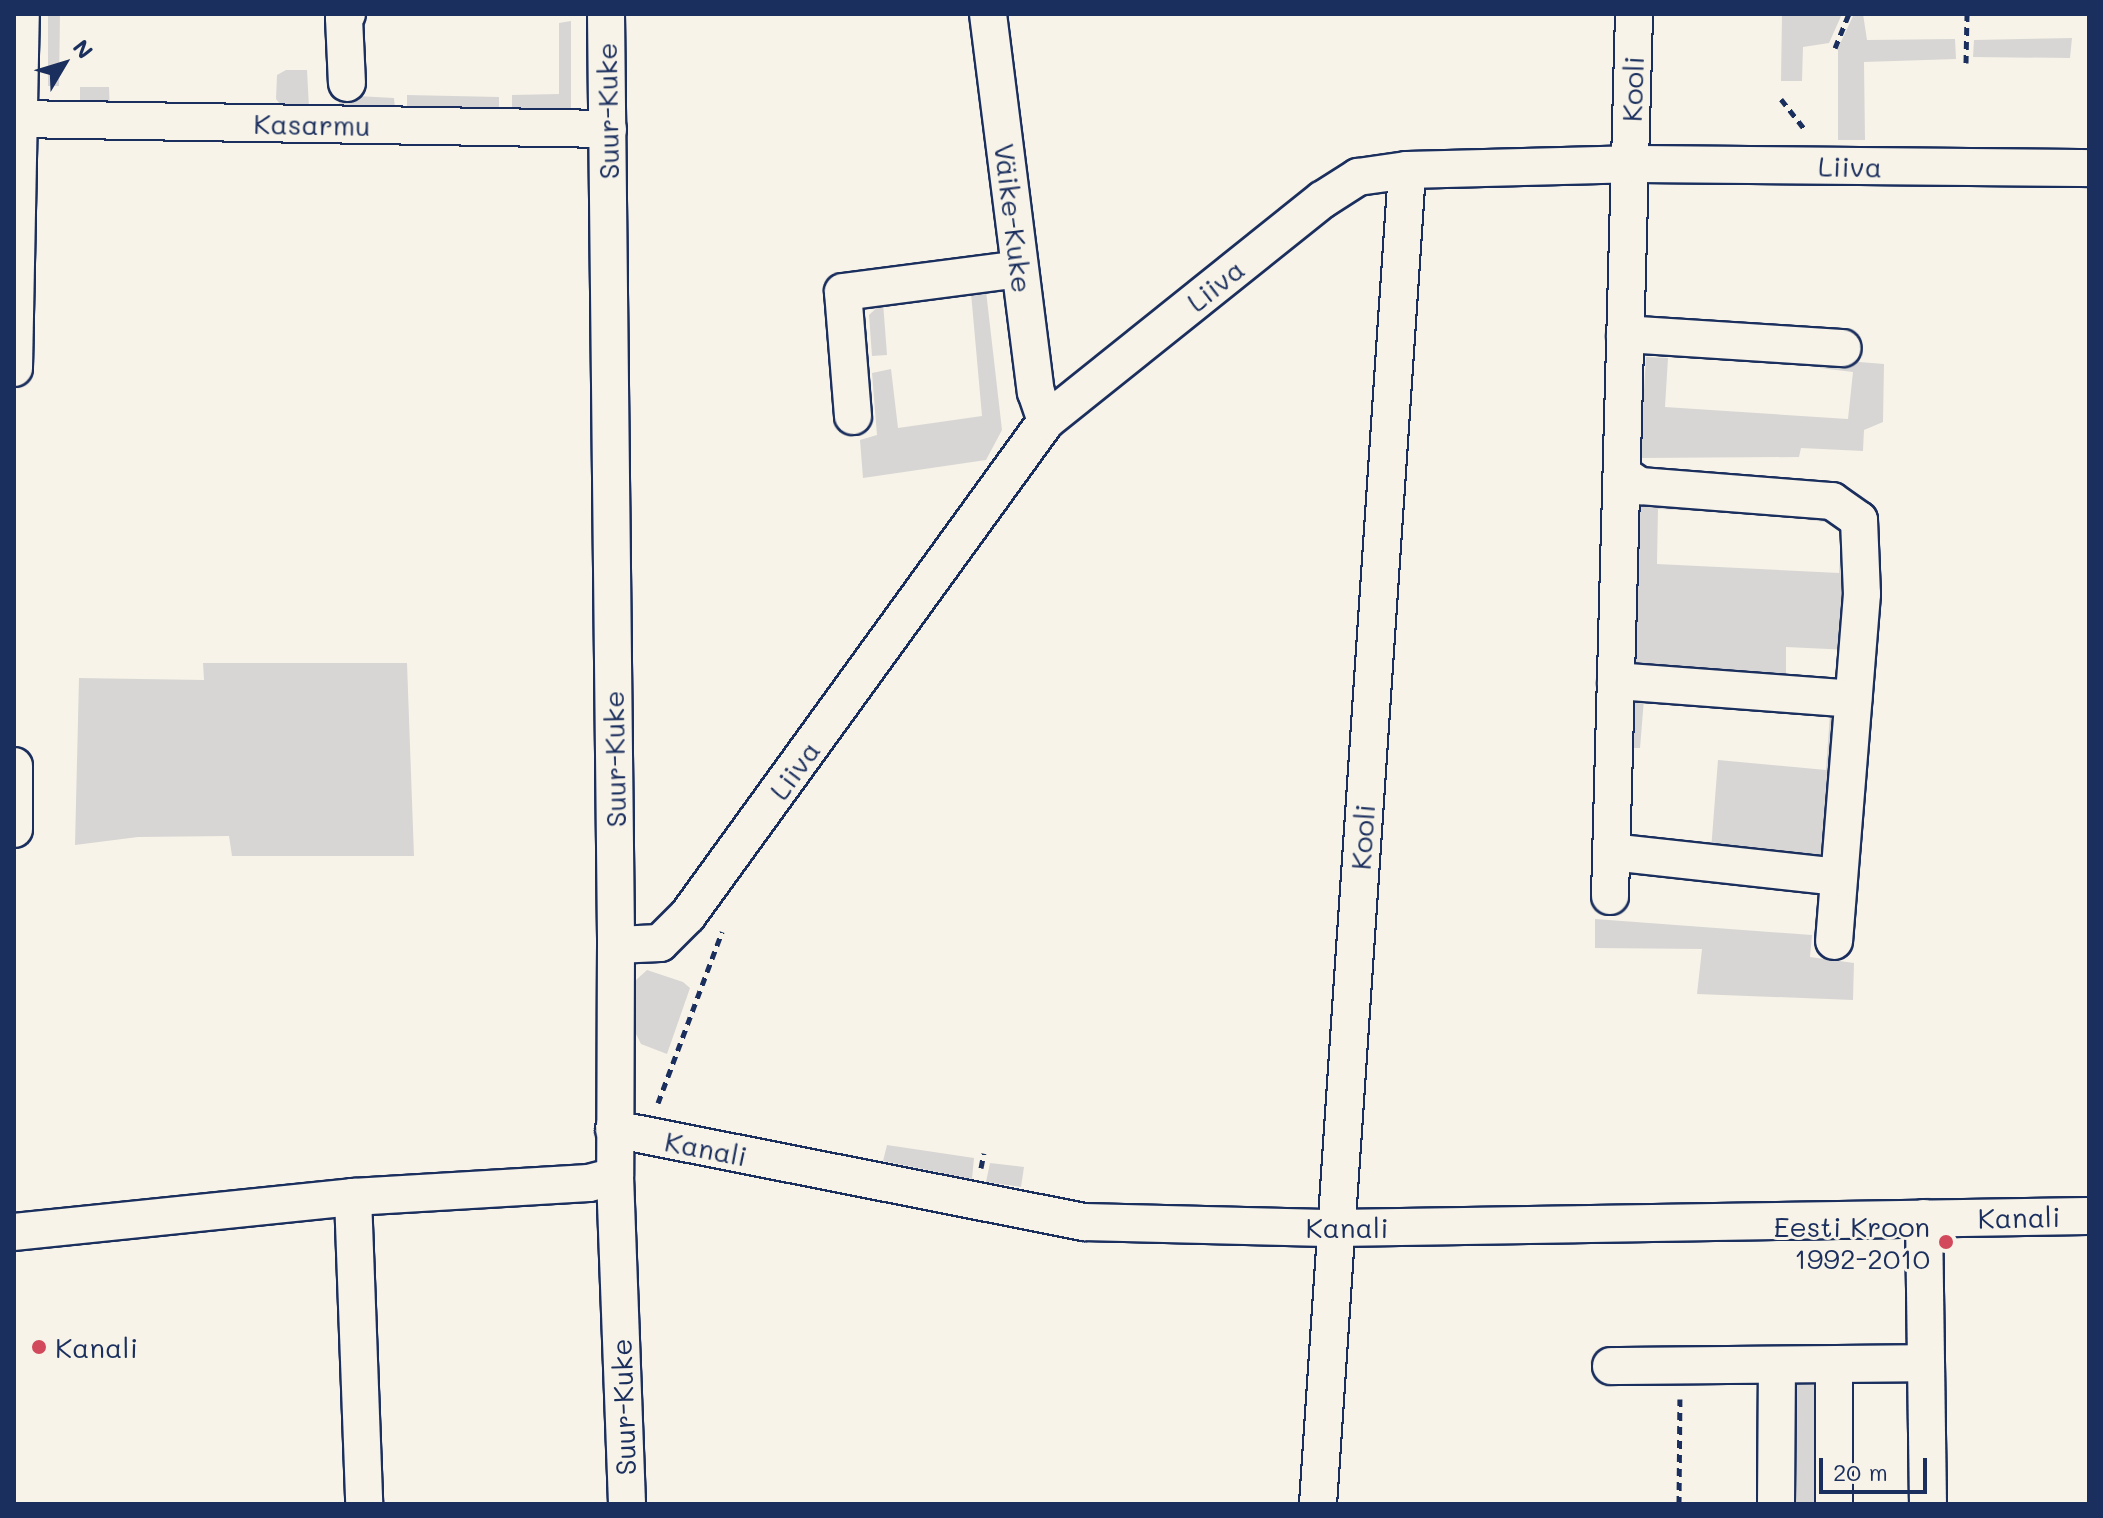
<!DOCTYPE html>
<html>
<head>
<meta charset="utf-8">
<style>
  body { margin:0 }
  #map { position:relative; width:2103px; height:1518px; overflow:hidden; background:#f7f3e8; font-family:Mali,sans-serif }
  div>[style] { position:absolute }
  .green>* { inset:0; background:#d7d6d4 }
  .path>* { height:5px; margin-top:-2.5px; transform-origin:0; background:repeating-linear-gradient(90deg,#1b2f5e 0 8px,transparent 0 14px) }
  .roads { filter:drop-shadow(2px 0 #1b2f5e) drop-shadow(-2px 0 #1b2f5e) drop-shadow(0 2px #1b2f5e) drop-shadow(0 -2px #1b2f5e) }
  .minor>* { height:36px; margin:-18px; padding:0 18px; transform-origin:18px; border-radius:18px; background:#f7f3e8 }
  .dots>* { width:22px; height:22px; translate:-50% -50%; box-sizing:border-box; border:4px solid #f7f3e8; border-radius:50% }
  span { translate:-50% -50%; white-space:nowrap; text-align:center; line-height:1.15; -webkit-text-stroke:6px #f7f3e8; paint-order:stroke }
  .street-label { font-size:28px; color:#1b2f5e }
  .poi-label { font-size:28px; color:#1b2f5e }
  .right { translate:-100% -50%; text-align:right }
  .left { translate:0 -50%; text-align:left }
  .frame { position:absolute; inset:0; border:16px solid #1b2f5e; pointer-events:none }
  .north { position:absolute; left:24px; top:24px; width:80px; height:80px; -webkit-text-stroke:6px #f7f3e8; paint-order:stroke; rotate:52deg; font-size:22px; font-weight:700; line-height:32px; text-align:center; color:#1b2f5e }
  .north::after { content:''; display:block; margin:auto; width:28px; height:36px; background:#1b2f5e; clip-path:polygon(50% 0,100% 100%,50% 72%,0 100%) }
  .scale { position:absolute; left:1819px; top:1458px; width:108px; height:36px; box-sizing:border-box; border:4px solid #1b2f5e; border-top:0; padding-left:10px; font-size:24px; line-height:28px; white-space:nowrap; color:#1b2f5e; -webkit-text-stroke:6px #f7f3e8; paint-order:stroke }
</style>
</head>
<body>
<div id="map">
  <div class="green">
    <div style="clip-path:polygon(48px 14px,60px 14px,59px 86px,48px 86px)"></div>
    <div style="clip-path:polygon(1782px 14px,1842px 14px,1829px 43px,1803px 47px,1802px 81px,1781px 81px)"></div>
    <div style="clip-path:polygon(1854px 14px,1863px 14px,1867px 40px,1955px 39px,1956px 59px,1864px 62px,1865px 140px,1838px 140px,1838px 48px)"></div>
    <div style="clip-path:polygon(571px 21px,571px 109px,512px 109px,512px 95px,559px 94px,559px 23px)"></div>
    <div style="clip-path:polygon(2072px 38px,2070px 58px,1973px 57px,1974px 40px)"></div>
    <div style="clip-path:polygon(286px 70px,307px 70px,309px 108px,285px 110px,276px 99px,277px 75px)"></div>
    <div style="clip-path:polygon(80px 87px,109px 87px,110px 114px,80px 113px)"></div>
    <div style="clip-path:polygon(339px 95px,394px 98px,395px 109px,339px 109px)"></div>
    <div style="clip-path:polygon(407px 95px,499px 97px,499px 109px,407px 109px)"></div>
    <div style="clip-path:polygon(986px 291px,1002px 430px,986px 460px,863px 478px,860px 440px,877px 435px,872px 373px,891px 369px,898px 428px,982px 416px,971px 293px)"></div>
    <div style="clip-path:polygon(883px 302px,887px 355px,872px 356px,869px 315px)"></div>
    <div style="clip-path:polygon(1646px 357px,1668px 358px,1665px 407px,1848px 419px,1853px 372px,1820px 368px,1822px 359px,1884px 364px,1883px 422px,1864px 430px,1863px 451px,1801px 448px,1799px 457px,1640px 458px)"></div>
    <div style="clip-path:polygon(1648px 499px,1701px 504px,1700px 511px,1658px 509px,1657px 564px,1839px 573px,1843px 524px,1808px 520px,1809px 512px,1837px 514px,1854px 533px,1850px 650px,1786px 647px,1786px 680px,1631px 665px,1636px 506px)"></div>
    <div style="clip-path:polygon(203px 663px,407px 663px,414px 856px,232px 856px,229px 836px,138px 837px,75px 845px,79px 678px,204px 680px)"></div>
    <div style="clip-path:polygon(1644px 699px,1640px 748px,1625px 748px,1629px 700px)"></div>
    <div style="clip-path:polygon(1830px 714px,1847px 716px,1831px 852px,1818px 859px,1711px 850px,1718px 760px,1826px 770px)"></div>
    <div style="clip-path:polygon(1595px 919px,1812px 935px,1810px 957px,1854px 963px,1853px 1000px,1697px 994px,1702px 949px,1595px 948px)"></div>
    <div style="clip-path:polygon(647px 970px,683px 982px,690px 988px,667px 1054px,641px 1044px,633px 1028px,636px 980px)"></div>
    <div style="clip-path:polygon(887px 1145px,974px 1158px,972px 1179px,883px 1161px)"></div>
    <div style="clip-path:polygon(990px 1163px,1024px 1167px,1021px 1187px,986px 1182px)"></div>
    <div style="clip-path:polygon(1798px 1378px,1816px 1380px,1817px 1504px,1790px 1504px,1791px 1396px)"></div>
  </div>
  <div class="path">
    <div style="left:1835px;top:48px;width:37px;rotate:-68deg"></div>
    <div style="left:1966px;top:63px;width:49px;rotate:-88.8deg"></div>
    <div style="left:1781px;top:99px;width:37px;rotate:52deg"></div>
    <div style="left:658px;top:1103px;width:183px;rotate:-69.5deg"></div>
    <div style="left:981px;top:1168px;width:15px;rotate:-79deg"></div>
    <div style="left:1679px;top:1504px;width:105px;rotate:-89.5deg"></div>
  </div>
  <div class="roads">
    <div class="minor">
      <div style="left:347px;top:14px;width:5px;rotate:127deg"></div>
      <div style="left:344px;top:18px;width:65px;rotate:87.4deg"></div>
      <div style="left:606px;top:14px;width:931px;rotate:89.38deg"></div>
      <div style="left:616px;top:945px;width:231px;rotate:90.2deg"></div>
      <div style="left:615px;top:1176px;width:328px;rotate:87.9deg"></div>
      <div style="left:988px;top:14px;width:381px;rotate:82.8deg"></div>
      <div style="left:1036px;top:392px;width:31px;rotate:71deg"></div>
      <div style="left:17px;top:119px;width:591px;rotate:0.97deg"></div>
      <div style="left:1625px;top:334px;width:218px;rotate:3.7deg"></div>
      <div style="left:14px;top:368px;width:354px;rotate:-88.9deg"></div>
      <div style="left:853px;top:416px;width:124px;rotate:-94.6deg"></div>
      <div style="left:843px;top:292px;width:178px;rotate:-7.4deg"></div>
      <div style="left:1622px;top:474px;width:22px;rotate:34deg"></div>
      <div style="left:1640px;top:486px;width:193px;rotate:4.5deg"></div>
      <div style="left:1832px;top:501px;width:33px;rotate:35deg"></div>
      <div style="left:1859px;top:520px;width:74px;rotate:87.7deg"></div>
      <div style="left:1862px;top:594px;width:348px;rotate:94.6deg"></div>
      <div style="left:1616px;top:681px;width:238px;rotate:4.3deg"></div>
      <div style="left:14px;top:766px;width:63px;rotate:90deg"></div>
      <div style="left:1612px;top:852px;width:228px;rotate:6.3deg"></div>
      <div style="left:1610px;top:896px;width:882px;rotate:-88.44deg"></div>
      <div style="left:616px;top:945px;width:44px;rotate:-2.6deg"></div>
      <div style="left:660px;top:943px;width:40px;rotate:-45deg"></div>
      <div style="left:688px;top:915px;width:610px;rotate:-54.07deg"></div>
      <div style="left:1046px;top:421px;width:354px;rotate:-38.7deg"></div>
      <div style="left:1322px;top:200px;width:43px;rotate:-32.6deg"></div>
      <div style="left:1358px;top:177px;width:49px;rotate:-8.1deg"></div>
      <div style="left:1407px;top:170px;width:223px;rotate:-1.5deg"></div>
      <div style="left:1630px;top:164px;width:459px;rotate:0.5deg"></div>
      <div style="left:614px;top:1129px;width:479px;rotate:11.2deg"></div>
      <div style="left:1084px;top:1222px;width:252px;rotate:1.4deg"></div>
      <div style="left:1336px;top:1228px;width:753px;rotate:-0.91deg"></div>
      <div style="left:353px;top:1197px;width:307px;rotate:87.9deg"></div>
      <div style="left:1924px;top:1218px;width:286px;rotate:89.2deg"></div>
      <div style="left:14px;top:1232px;width:341px;rotate:-5.9deg"></div>
      <div style="left:353px;top:1197px;width:236px;rotate:-3.4deg"></div>
      <div style="left:589px;top:1183px;width:27px;rotate:-15deg"></div>
      <div style="left:1611px;top:1366px;width:315px;rotate:-0.5deg"></div>
      <div style="left:1318px;top:1504px;width:1337px;rotate:-86.18deg"></div>
      <div style="left:1776px;top:1504px;width:137px;rotate:-89.6deg"></div>
      <div style="left:1834px;top:1504px;width:139px;rotate:-90deg"></div>
    </div>
  </div>
  <div class="dots">
    <div style="left:1946px;top:1242px;background:#d1495b"></div>
    <div style="left:39px;top:1347px;background:#d1495b"></div>
  </div>
  <div class="street-label">
    <span style="left:1632px;top:89px;rotate:-88deg">Kooli</span>
    <span style="left:607px;top:111px;rotate:-91deg">Suur-Kuke</span>
    <span style="left:312px;top:124px;rotate:1deg">Kasarmu</span>
    <span style="left:1850px;top:166px;rotate:1deg">Liiva</span>
    <span style="left:1014px;top:218px;rotate:83deg">Väike-Kuke</span>
    <span style="left:1215px;top:285px;rotate:-39deg">Liiva</span>
    <span style="left:614px;top:759px;rotate:-91deg">Suur-Kuke</span>
    <span style="left:794px;top:770px;rotate:-54deg">Liiva</span>
    <span style="left:1362px;top:837px;rotate:-86deg">Kooli</span>
    <span style="left:706px;top:1148px;rotate:11deg">Kanali</span>
    <span style="left:2019px;top:1217px;rotate:-1deg">Kanali</span>
    <span style="left:1347px;top:1227px">Kanali</span>
    <span style="left:623px;top:1407px;rotate:-92deg">Suur-Kuke</span>
  </div>
  <div class="poi-label">
    <span class="right" style="left:1930px;top:1242px">Eesti Kroon<br>1992-2010</span>
    <span class="left" style="left:55px;top:1347px">Kanali</span>
  </div>
  <div class="frame"></div>
  <div class="north">N</div>
  <div class="scale">20 m</div>
</div>
</body>
</html>
